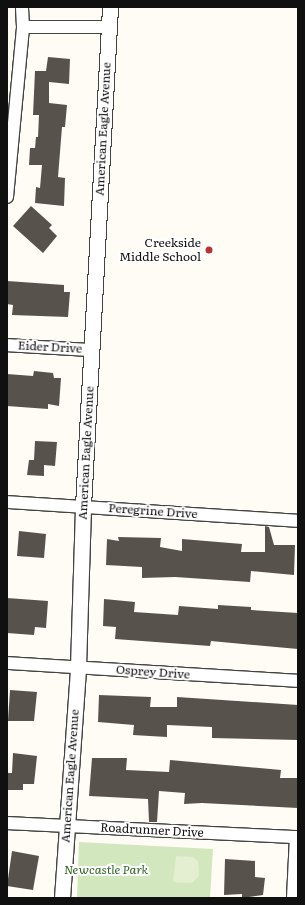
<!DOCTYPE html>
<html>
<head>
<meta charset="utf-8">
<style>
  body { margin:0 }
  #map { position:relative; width:305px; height:905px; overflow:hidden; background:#fefcf4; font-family:Literata,serif }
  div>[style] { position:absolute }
  .green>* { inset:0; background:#d3e7bf }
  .pitch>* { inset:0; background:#e3efd0 }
  .building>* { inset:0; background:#58524d }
  .roads { filter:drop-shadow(1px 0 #434343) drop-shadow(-1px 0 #434343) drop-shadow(0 1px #434343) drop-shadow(0 -1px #434343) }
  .minor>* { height:12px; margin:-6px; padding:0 6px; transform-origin:6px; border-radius:6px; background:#fff }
  .tertiary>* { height:15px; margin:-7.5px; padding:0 7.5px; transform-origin:7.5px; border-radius:7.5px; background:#fff }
  .dots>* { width:11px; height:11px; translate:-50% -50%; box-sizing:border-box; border:2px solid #fff; border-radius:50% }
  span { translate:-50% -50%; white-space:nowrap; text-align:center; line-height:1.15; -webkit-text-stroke:4px #fff; paint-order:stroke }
  .street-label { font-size:12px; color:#101010 }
  .poi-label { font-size:12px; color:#101010 }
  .right { translate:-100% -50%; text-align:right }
  .park-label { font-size:12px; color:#306424; font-style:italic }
  .frame { position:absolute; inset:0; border:8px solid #101010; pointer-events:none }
</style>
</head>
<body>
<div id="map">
  <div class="green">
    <div style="clip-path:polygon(79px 842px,213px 849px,210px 898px,77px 898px)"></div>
  </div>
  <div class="pitch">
    <div style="clip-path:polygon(176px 856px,193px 857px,198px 861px,199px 876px,192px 883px,173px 882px)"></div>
  </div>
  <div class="building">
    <div style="clip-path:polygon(48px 57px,70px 59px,69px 84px,49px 82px,49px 103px,67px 105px,65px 127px,62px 127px,58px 177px,65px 178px,64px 206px,35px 203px,36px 187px,40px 188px,42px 165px,29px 165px,30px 148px,35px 148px,36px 137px,38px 137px,39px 115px,33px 115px,35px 71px,46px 71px)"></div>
    <div style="clip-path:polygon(31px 206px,52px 225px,49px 228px,57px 236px,43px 253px,13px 226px)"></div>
    <div style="clip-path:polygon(7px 281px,64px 285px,64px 292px,70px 292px,68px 317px,12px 315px,13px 305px,7px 304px)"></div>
    <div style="clip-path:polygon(34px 371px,53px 373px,54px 378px,61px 378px,59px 406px,48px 404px,48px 409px,7px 406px,7px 374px,33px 376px)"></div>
    <div style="clip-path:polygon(35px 441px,57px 442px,55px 466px,44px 465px,44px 476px,27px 475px,29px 460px,34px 460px)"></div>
    <div style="clip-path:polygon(265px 526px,269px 527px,274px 545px,295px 545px,294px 575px,251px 571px,250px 582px,175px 577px,142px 578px,142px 567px,106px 565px,107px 539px,119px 541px,118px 537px,161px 538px,160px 547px,182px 551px,182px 539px,242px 544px,241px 552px,265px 552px)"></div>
    <div style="clip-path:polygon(19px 531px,46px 534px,44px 558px,17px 556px)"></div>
    <div style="clip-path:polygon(7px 598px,48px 601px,46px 628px,35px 627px,34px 635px,7px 633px)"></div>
    <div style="clip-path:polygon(104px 599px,135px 602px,134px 612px,178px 615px,179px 606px,218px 609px,218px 605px,251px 607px,251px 610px,298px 613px,298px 649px,211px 641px,210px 646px,115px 639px,116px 627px,103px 626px)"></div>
    <div style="clip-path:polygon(10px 690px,37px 692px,34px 721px,8px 721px)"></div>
    <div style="clip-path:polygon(99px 695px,151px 697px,150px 707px,177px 707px,177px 697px,298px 705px,298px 740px,212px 738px,212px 727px,167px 725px,167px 737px,133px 735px,134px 725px,98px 722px)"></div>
    <div style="clip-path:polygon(13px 753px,37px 756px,34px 784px,23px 784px,23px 790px,8px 790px,8px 773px,12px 773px)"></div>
    <div style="clip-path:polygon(92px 758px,127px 758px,126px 770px,169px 772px,170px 760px,281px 770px,280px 778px,298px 778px,298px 808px,202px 803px,184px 804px,185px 793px,159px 791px,157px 822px,149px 822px,148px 799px,89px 796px)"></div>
    <div style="clip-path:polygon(12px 851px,39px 856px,33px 890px,7px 886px)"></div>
    <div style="clip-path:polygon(225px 859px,255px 861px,255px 877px,265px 878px,263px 895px,242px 898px,242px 894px,224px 895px)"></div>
  </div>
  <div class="roads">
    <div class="minor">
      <div style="left:23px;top:27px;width:86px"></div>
      <div style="left:7px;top:197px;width:171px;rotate:-84.6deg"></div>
      <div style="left:23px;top:27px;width:20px;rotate:-93deg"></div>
      <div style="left:7px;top:345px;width:85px;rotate:3.4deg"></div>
      <div style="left:7px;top:502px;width:292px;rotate:3.7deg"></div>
      <div style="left:7px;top:663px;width:292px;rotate:3.5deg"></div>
      <div style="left:7px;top:823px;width:291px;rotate:2.8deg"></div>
      <div style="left:293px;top:898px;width:61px;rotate:-87.2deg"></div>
    </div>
    <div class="tertiary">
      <div style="left:62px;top:898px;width:232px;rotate:-86deg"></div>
      <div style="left:78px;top:667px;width:161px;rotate:-88.2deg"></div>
      <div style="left:83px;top:506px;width:500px;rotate:-86.9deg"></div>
    </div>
  </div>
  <div class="dots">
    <div style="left:209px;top:250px;background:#b63234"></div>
  </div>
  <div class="street-label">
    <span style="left:103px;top:129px;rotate:-87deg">American Eagle Avenue</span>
    <span style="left:50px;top:347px;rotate:3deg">Eider Drive</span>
    <span style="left:86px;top:453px;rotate:-87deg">American Eagle Avenue</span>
    <span style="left:153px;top:511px;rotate:4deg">Peregrine Drive</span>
    <span style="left:153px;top:672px;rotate:4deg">Osprey Drive</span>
    <span style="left:70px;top:776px;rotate:-86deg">American Eagle Avenue</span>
    <span style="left:152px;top:830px;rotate:3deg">Roadrunner Drive</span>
  </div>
  <div class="poi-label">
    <span class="right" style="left:201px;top:250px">Creekside<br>Middle School</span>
  </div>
  <div class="park-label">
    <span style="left:106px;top:870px">Newcastle Park</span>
  </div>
  <div class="frame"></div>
</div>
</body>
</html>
